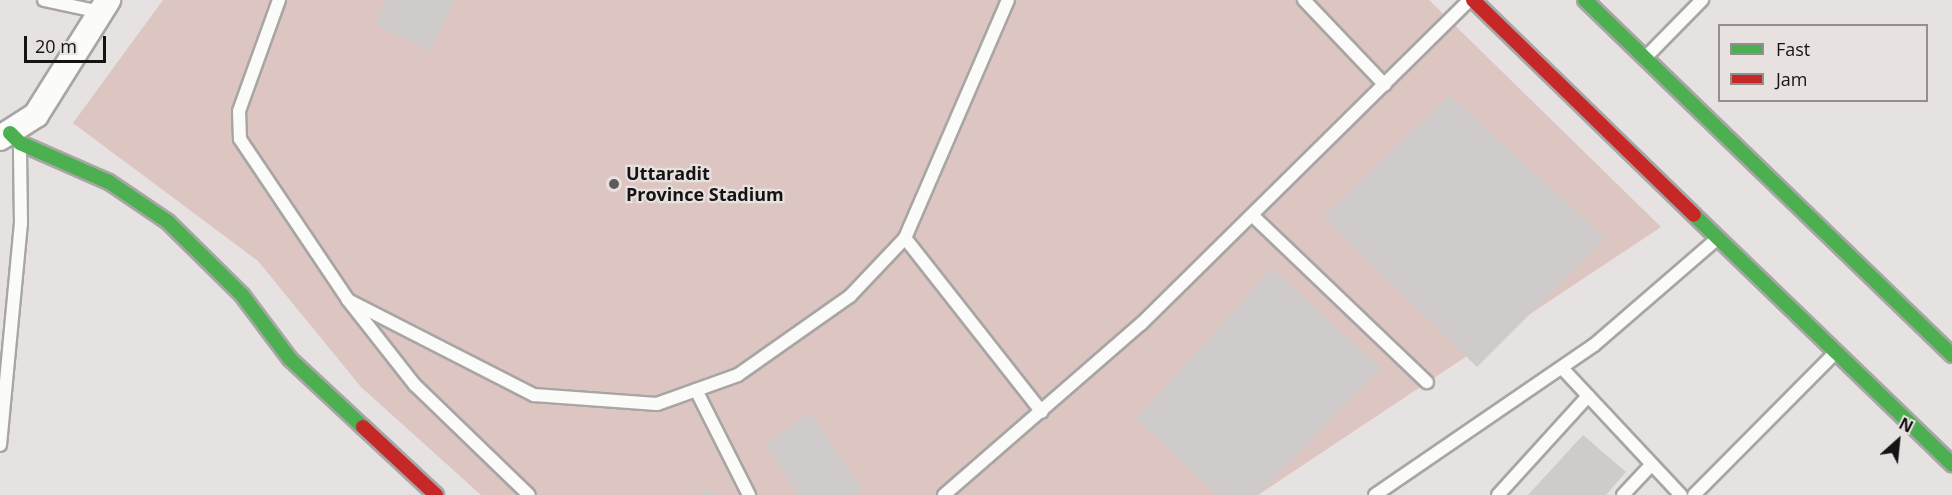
<!DOCTYPE html>
<html>
<head>
<meta charset="utf-8">
<style>
  body { margin:0 }
  #map { position:relative; width:1952px; height:495px; overflow:hidden; background:#e6e2e1; font-family:"Open Sans",sans-serif }
  div>[style] { position:absolute }
  .green>* { inset:0; background:#ddc5c2 }
  .building>* { inset:0; background:#cecbca }
  .roads { filter:drop-shadow(2px 0 #a8a6a5) drop-shadow(-2px 0 #a8a6a5) drop-shadow(0 2px #a8a6a5) drop-shadow(0 -2px #a8a6a5) }
  .lane>* { height:12px; margin:-6px; padding:0 6px; transform-origin:6px; border-radius:6px; background:#fbfbfa }
  .street>* { height:24px; margin:-12px; padding:0 12px; transform-origin:12px; border-radius:12px; background:#fbfbfa }
  .fast>* { height:14px; margin:-7px; padding:0 7px; transform-origin:7px; border-radius:7px; background:#4caf50 }
  .jam>* { height:14px; margin:-7px; padding:0 7px; transform-origin:7px; border-radius:7px; background:#c62828 }
  .dots>* { width:16px; height:16px; translate:-50% -50%; box-sizing:border-box; border:3px solid #e7e1e0; border-radius:50% }
  span { translate:-50% -50%; white-space:nowrap; text-align:center; line-height:1.15; -webkit-text-stroke:4.5px #e7e1e0; paint-order:stroke }
  .poi-label { font-size:18px; color:#151313; font-weight:700 }
  .left { translate:0 -50%; text-align:left }
  .legend { position:absolute; left:1718px; top:24px; width:210px; height:78px; box-sizing:border-box; background:#e7e1e0; border:2px solid #938f8e; margin:0; padding:8px 10px; list-style:none; font-size:18px; color:#151313 }
  .legend li { display:flex; align-items:center; gap:12px; height:30px }
  .legend b { width:30px; border:2px solid #938f8e }
  .north { position:absolute; left:1868px; top:411px; width:60px; height:60px; -webkit-text-stroke:4px #e7e1e0; paint-order:stroke; rotate:27deg; font-size:16px; font-weight:700; line-height:24px; text-align:center; color:#151313 }
  .north::after { content:''; display:block; margin:auto; width:21px; height:27px; background:#151313; clip-path:polygon(50% 0,100% 100%,50% 72%,0 100%) }
  .scale { position:absolute; left:24px; top:36px; width:82px; height:27px; box-sizing:border-box; border:3px solid #151313; border-top:0; padding-left:8px; font-size:18px; line-height:21px; white-space:nowrap; color:#151313; -webkit-text-stroke:4px #e7e1e0; paint-order:stroke }
</style>
</head>
<body>
<div id="map">
  <div class="green">
    <div style="clip-path:polygon(163px 0,1429px 0,1661px 227px,1258px 495px,481px 495px,361px 387px,258px 261px,73px 123px)"></div>
  </div>
  <div class="building">
    <div style="clip-path:polygon(386px 0,454px 0,431px 51px,375px 25px)"></div>
    <div style="clip-path:polygon(1449px 95px,1606px 238px,1477px 367px,1323px 217px)"></div>
    <div style="clip-path:polygon(1272px 268px,1381px 368px,1258px 495px,1217px 495px,1136px 419px)"></div>
    <div style="clip-path:polygon(811px 413px,863px 491px,856px 495px,798px 495px,765px 443px)"></div>
    <div style="clip-path:polygon(1583px 435px,1626px 472px,1606px 495px,1528px 495px)"></div>
    <div style="clip-path:polygon(710px 488px,715px 495px,699px 495px)"></div>
  </div>
  <div class="roads">
    <div class="lane">
      <div style="left:44px;top:0;width:57px;rotate:12.1deg"></div>
      <div style="left:279px;top:0;width:118px;rotate:109.8deg"></div>
      <div style="left:239px;top:111px;width:28px;rotate:88deg"></div>
      <div style="left:240px;top:139px;width:194px;rotate:56.1deg"></div>
      <div style="left:348px;top:300px;width:108px;rotate:51.8deg"></div>
      <div style="left:415px;top:385px;width:158px;rotate:44deg"></div>
      <div style="left:1304px;top:0;width:117px;rotate:46.4deg"></div>
      <div style="left:1646px;top:57px;width:80px;rotate:-45.5deg"></div>
      <div style="left:1252px;top:215px;width:242px;rotate:43.7deg"></div>
      <div style="left:905px;top:238px;width:221px;rotate:51.8deg"></div>
      <div style="left:348px;top:300px;width:209px;rotate:27.1deg"></div>
      <div style="left:534px;top:395px;width:123px;rotate:4.2deg"></div>
      <div style="left:657px;top:404px;width:86px;rotate:-19.7deg"></div>
      <div style="left:738px;top:375px;width:137px;rotate:-35.2deg"></div>
      <div style="left:850px;top:296px;width:80px;rotate:-46.5deg"></div>
      <div style="left:905px;top:238px;width:259px;rotate:-66.6deg"></div>
      <div style="left:1562px;top:368px;width:174px;rotate:46.9deg"></div>
      <div style="left:696px;top:390px;width:118px;rotate:63.2deg"></div>
      <div style="left:0;top:445px;width:223px;rotate:-84.6deg"></div>
      <div style="left:21px;top:223px;width:76px;rotate:-90.8deg"></div>
      <div style="left:944px;top:495px;width:261px;rotate:-41deg"></div>
      <div style="left:1141px;top:324px;width:461px;rotate:-44.6deg"></div>
      <div style="left:1375px;top:495px;width:265px;rotate:-34.4deg"></div>
      <div style="left:1594px;top:345px;width:162px;rotate:-40.8deg"></div>
      <div style="left:1498px;top:495px;width:134px;rotate:-47.7deg"></div>
      <div style="left:1623px;top:495px;width:42px;rotate:-46.9deg"></div>
      <div style="left:1694px;top:495px;width:199px;rotate:-45.2deg"></div>
    </div>
    <div class="street">
      <div style="left:0;top:138px;width:43px;rotate:-32.6deg"></div>
      <div style="left:36px;top:115px;width:136px;rotate:-57.9deg"></div>
    </div>
    <div class="fast">
      <div style="left:1585px;top:0;width:511px;rotate:44.05deg"></div>
      <div style="left:10px;top:133px;width:14px;rotate:45deg"></div>
      <div style="left:20px;top:143px;width:97px;rotate:23.7deg"></div>
      <div style="left:109px;top:182px;width:71px;rotate:34.1deg"></div>
      <div style="left:168px;top:222px;width:104px;rotate:44.6deg"></div>
      <div style="left:242px;top:295px;width:80px;rotate:53.1deg"></div>
      <div style="left:290px;top:359px;width:100px;rotate:43deg"></div>
      <div style="left:1694px;top:215px;width:359px;rotate:44deg"></div>
    </div>
    <div class="jam">
      <div style="left:1473px;top:0;width:308px;rotate:44.2deg"></div>
      <div style="left:363px;top:427px;width:100px;rotate:43deg"></div>
    </div>
  </div>
  <div class="dots">
    <div style="left:614px;top:184px;background:#5e5b5b"></div>
  </div>
  <div class="poi-label">
    <span class="left" style="left:626px;top:184px">Uttaradit<br>Province Stadium</span>
  </div>
  <ul class="legend">
  <li><b style="height:8px;background:#4caf50"></b>Fast</li>
  <li><b style="height:8px;background:#c62828"></b>Jam</li>
  </ul>
  <div class="north">N</div>
  <div class="scale">20 m</div>
</div>
</body>
</html>
